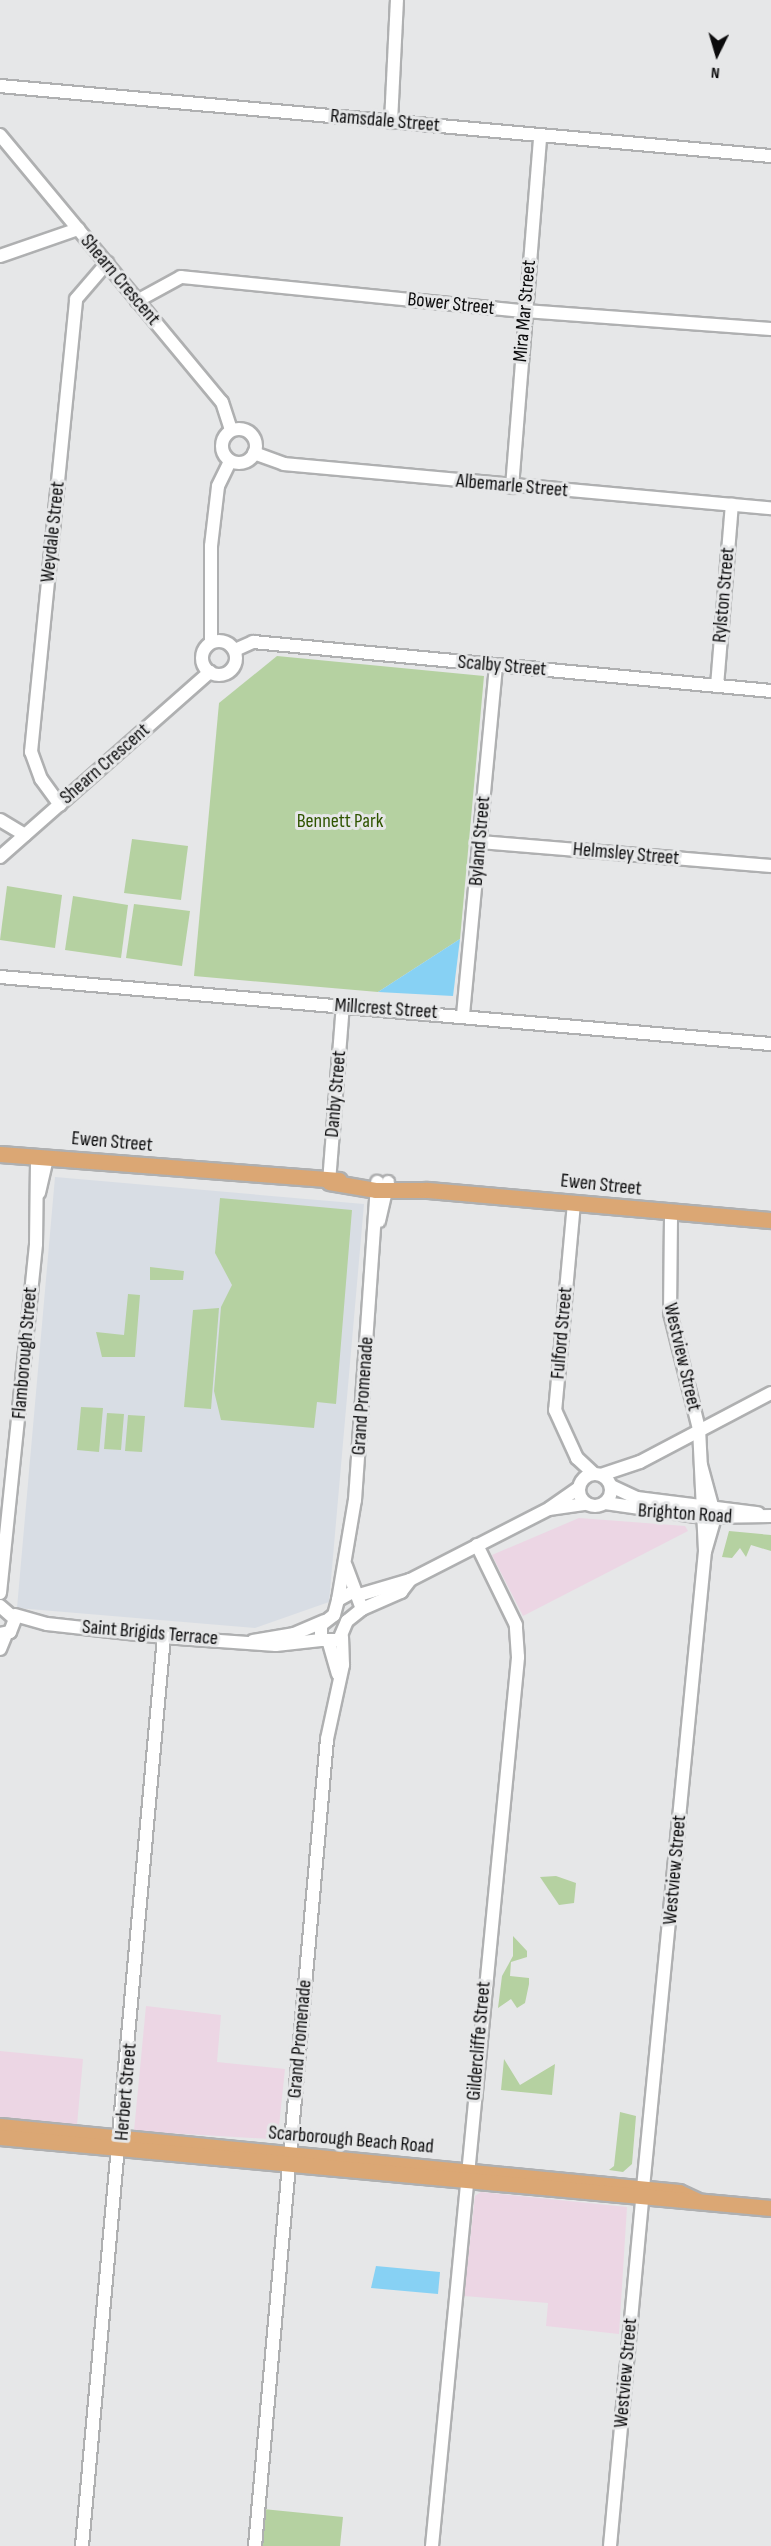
<!DOCTYPE html>
<html>
<head>
<meta charset="utf-8">
<style>
  body { margin:0 }
  #map { position:relative; width:771px; height:2546px; overflow:hidden; background:#e6e7e8; font-family:"Sofia Sans Condensed",sans-serif }
  div>[style] { position:absolute }
  .commercial>* { inset:0; background:#ecd6e4 }
  .built>* { inset:0; background:#d8dde4 }
  .green>* { inset:0; background:#b5d1a1 }
  .water>* { inset:0; background:#87d1f4 }
  .roads { filter:drop-shadow(2px 0 #afb0b1) drop-shadow(-2px 0 #afb0b1) drop-shadow(0 2px #afb0b1) drop-shadow(0 -2px #afb0b1) }
  .minor>* { height:12px; margin:-6px; padding:0 6px; transform-origin:6px; border-radius:6px; background:#fff }
  .minor>.ring { margin:-6px; padding:0; box-sizing:content-box; background:none; border:12px solid #fff; border-radius:50% }
  .major>* { height:15px; margin:-7.5px; padding:0 7.5px; transform-origin:7.5px; border-radius:7.5px; background:#dba774 }
  span { translate:-50% -50%; white-space:nowrap; text-align:center; line-height:1.15; -webkit-text-stroke:6px #e6e7e8; paint-order:stroke }
  .street-label { font-size:20px; color:#0b0b0c }
  .park-label { font-size:20px; color:#2f5400 }
  .north { position:absolute; left:687px; top:24px; width:60px; height:60px; -webkit-text-stroke:4px #e6e7e8; paint-order:stroke; rotate:185deg; font-size:16px; font-weight:700; line-height:24px; text-align:center; color:#0b0b0c }
  .north::after { content:''; display:block; margin:auto; width:21px; height:27px; background:#0b0b0c; clip-path:polygon(50% 0,100% 100%,50% 72%,0 100%) }
</style>
</head>
<body>
<div id="map">
  <div class="commercial">
    <div style="clip-path:polygon(579px 1518px,685px 1526px,688px 1531px,523px 1616px,492px 1555px)"></div>
    <div style="clip-path:polygon(146px 2006px,221px 2015px,217px 2062px,285px 2069px,279px 2126px,270px 2139px,134px 2131px)"></div>
    <div style="clip-path:polygon(0 2051px,83px 2059px,77px 2125px,0 2117px)"></div>
    <div style="clip-path:polygon(481px 2192px,627px 2207px,619px 2334px,546px 2326px,548px 2303px,464px 2296px,475px 2196px)"></div>
  </div>
  <div class="built">
    <div style="clip-path:polygon(55px 1177px,364px 1204px,329px 1602px,255px 1628px,17px 1608px)"></div>
  </div>
  <div class="green">
    <div style="clip-path:polygon(277px 656px,484px 676px,460px 939px,378px 992px,194px 976px,219px 703px)"></div>
    <div style="clip-path:polygon(132px 839px,188px 846px,181px 900px,124px 893px)"></div>
    <div style="clip-path:polygon(7px 886px,62px 895px,55px 948px,0 940px)"></div>
    <div style="clip-path:polygon(73px 896px,128px 905px,121px 958px,65px 950px)"></div>
    <div style="clip-path:polygon(134px 904px,190px 911px,182px 966px,126px 958px)"></div>
    <div style="clip-path:polygon(220px 1198px,352px 1210px,336px 1404px,317px 1402px,314px 1428px,221px 1420px,214px 1391px,221px 1307px,232px 1285px,215px 1253px)"></div>
    <div style="clip-path:polygon(150px 1267px,184px 1271px,183px 1280px,150px 1280px)"></div>
    <div style="clip-path:polygon(128px 1294px,140px 1295px,135px 1357px,102px 1357px,96px 1332px,124px 1335px)"></div>
    <div style="clip-path:polygon(219px 1308px,211px 1409px,184px 1407px,193px 1310px)"></div>
    <div style="clip-path:polygon(81px 1407px,103px 1408px,99px 1452px,77px 1450px)"></div>
    <div style="clip-path:polygon(107px 1413px,124px 1414px,121px 1450px,104px 1449px)"></div>
    <div style="clip-path:polygon(128px 1415px,145px 1416px,142px 1452px,125px 1451px)"></div>
    <div style="clip-path:polygon(729px 1531px,771px 1535px,771px 1551px,751px 1545px,746px 1557px,740px 1548px,732px 1558px,722px 1557px)"></div>
    <div style="clip-path:polygon(556px 1876px,576px 1883px,574px 1903px,559px 1905px,540px 1877px)"></div>
    <div style="clip-path:polygon(513px 1936px,527px 1951px,527px 1957px,511px 1962px,510px 1976px,529px 1978px,529px 1984px,525px 2003px,517px 2008px,511px 1999px,498px 2008px,502px 1976px,513px 1956px)"></div>
    <div style="clip-path:polygon(504px 2059px,520px 2085px,555px 2064px,552px 2095px,501px 2090px)"></div>
    <div style="clip-path:polygon(620px 2112px,636px 2116px,632px 2164px,623px 2172px,609px 2170px,614px 2166px)"></div>
    <div style="clip-path:polygon(263px 2509px,343px 2517px,340px 2546px,260px 2546px)"></div>
  </div>
  <div class="water">
    <div style="clip-path:polygon(460px 939px,453px 996px,378px 992px)"></div>
    <div style="clip-path:polygon(376px 2266px,440px 2272px,438px 2294px,371px 2288px)"></div>
  </div>
  <div class="roads">
    <div class="minor">
      <div style="left:0;top:86px;width:774px;rotate:5.19deg"></div>
      <div style="left:391px;top:122px;width:122px;rotate:-87.2deg"></div>
      <div style="left:0;top:135px;width:347px;rotate:50.3deg"></div>
      <div style="left:222px;top:402px;width:29px;rotate:72deg"></div>
      <div style="left:0;top:256px;width:83px;rotate:-19.1deg"></div>
      <div style="left:137px;top:301px;width:50px;rotate:-28.6deg"></div>
      <div style="left:181px;top:277px;width:345px;rotate:5.7deg"></div>
      <div style="left:524px;top:311px;width:248px;rotate:4.2deg"></div>
      <div class="ring" style="left:222px;top:429px;width:22px;height:22px"></div>
      <div style="left:254px;top:453px;width:32px;rotate:20deg"></div>
      <div style="left:284px;top:464px;width:489px;rotate:5.2deg"></div>
      <div style="left:512px;top:487px;width:352px;rotate:-85.4deg"></div>
      <div class="ring" style="left:202px;top:641px;width:22px;height:22px"></div>
      <div style="left:211px;top:642px;width:96px;rotate:-90deg"></div>
      <div style="left:211px;top:546px;width:60px;rotate:-83.3deg"></div>
      <div style="left:218px;top:486px;width:28px;rotate:-64deg"></div>
      <div style="left:235px;top:650px;width:20px;rotate:-24deg"></div>
      <div style="left:253px;top:642px;width:520px;rotate:5.4deg"></div>
      <div style="left:717px;top:686px;width:182px;rotate:-85.3deg"></div>
      <div style="left:60px;top:805px;width:32px;rotate:-126deg"></div>
      <div style="left:41px;top:779px;width:29px;rotate:-110deg"></div>
      <div style="left:31px;top:752px;width:455px;rotate:-84.3deg"></div>
      <div style="left:76px;top:299px;width:48px;rotate:-49.3deg"></div>
      <div style="left:0;top:820px;width:29px;rotate:31deg"></div>
      <div style="left:480px;top:842px;width:292px;rotate:4.7deg"></div>
      <div style="left:0;top:857px;width:280px;rotate:-41.4deg"></div>
      <div style="left:0;top:977px;width:774px;rotate:4.97deg"></div>
      <div style="left:463px;top:1015px;width:351px;rotate:-84.6deg"></div>
      <div style="left:329px;top:1182px;width:177px;rotate:-85.5deg"></div>
      <div style="left:39px;top:1193px;width:36px;rotate:-77deg"></div>
      <div style="left:574px;top:1203px;width:208px;rotate:95.2deg"></div>
      <div style="left:555px;top:1410px;width:53px;rotate:65.4deg"></div>
      <div style="left:577px;top:1458px;width:23px;rotate:43deg"></div>
      <div style="left:379px;top:1221px;width:40px;rotate:-77deg"></div>
      <div style="left:701px;top:1465px;width:54px;rotate:74.9deg"></div>
      <div style="left:715px;top:1517px;width:35px;rotate:106deg"></div>
      <div class="ring" style="left:579px;top:1474px;width:20px;height:20px"></div>
      <div style="left:601px;top:1475px;width:41px;rotate:-18.4deg"></div>
      <div style="left:640px;top:1462px;width:148px;rotate:-27.8deg"></div>
      <div style="left:611px;top:1486px;width:29px;rotate:25deg"></div>
      <div style="left:637px;top:1498px;width:122px;rotate:7.1deg"></div>
      <div style="left:605px;top:1503px;width:99px;rotate:8.1deg"></div>
      <div style="left:703px;top:1517px;width:68px;rotate:-0.8deg"></div>
      <div style="left:550px;top:1508px;width:35px;rotate:-35deg"></div>
      <div style="left:346px;top:1566px;width:46px;rotate:69.6deg"></div>
      <div style="left:362px;top:1609px;width:19px;rotate:141deg"></div>
      <div style="left:347px;top:1621px;width:21px;rotate:113deg"></div>
      <div style="left:339px;top:1640px;width:18px;rotate:180deg"></div>
      <div style="left:321px;top:1640px;width:15px;rotate:-90deg"></div>
      <div style="left:321px;top:1625px;width:16px;rotate:-38deg"></div>
      <div style="left:334px;top:1615px;width:16px;rotate:-75deg"></div>
      <div style="left:338px;top:1600px;width:18px;rotate:-29deg"></div>
      <div style="left:0;top:1593px;width:351px;rotate:-84.1deg"></div>
      <div style="left:36px;top:1244px;width:87px;rotate:-89.3deg"></div>
      <div style="left:359px;top:1595px;width:53px;rotate:-16.4deg"></div>
      <div style="left:410px;top:1580px;width:156px;rotate:-27.1deg"></div>
      <div style="left:549px;top:1509px;width:37px;rotate:-8deg"></div>
      <div style="left:338px;top:1600px;width:101px;rotate:-80.4deg"></div>
      <div style="left:355px;top:1500px;width:319px;rotate:-86deg"></div>
      <div style="left:0;top:1606px;width:20px;rotate:41deg"></div>
      <div style="left:15px;top:1619px;width:14px;rotate:111deg"></div>
      <div style="left:10px;top:1632px;width:10px;rotate:169deg"></div>
      <div style="left:362px;top:1609px;width:43px;rotate:-23.6deg"></div>
      <div style="left:401px;top:1592px;width:15px;rotate:-53deg"></div>
      <div style="left:15px;top:1615px;width:33px;rotate:16deg"></div>
      <div style="left:47px;top:1624px;width:118px;rotate:6.3deg"></div>
      <div style="left:164px;top:1637px;width:112px;rotate:4.1deg"></div>
      <div style="left:276px;top:1645px;width:45px;rotate:-6.3deg"></div>
      <div style="left:253px;top:1641px;width:42px;rotate:-9.7deg"></div>
      <div style="left:294px;top:1634px;width:33px;rotate:-23deg"></div>
      <div style="left:329px;top:1643px;width:32px;rotate:74deg"></div>
      <div style="left:0;top:1649px;width:16px;rotate:-68deg"></div>
      <div style="left:643px;top:2188px;width:640px;rotate:-84.44deg"></div>
      <div style="left:705px;top:1551px;width:122px;rotate:-92.8deg"></div>
      <div style="left:699px;top:1429px;width:120px;rotate:-104deg"></div>
      <div style="left:670px;top:1313px;width:100px;rotate:-89.4deg"></div>
      <div style="left:82px;top:2546px;width:913px;rotate:-84.85deg"></div>
      <div style="left:255px;top:2546px;width:810px;rotate:-84.9deg"></div>
      <div style="left:327px;top:1739px;width:76px;rotate:-77.8deg"></div>
      <div style="left:343px;top:1665px;width:28px;rotate:-92deg"></div>
      <div style="left:432px;top:2546px;width:893px;rotate:-84.47deg"></div>
      <div style="left:518px;top:1657px;width:32px;rotate:-94deg"></div>
      <div style="left:516px;top:1625px;width:89px;rotate:-116deg"></div>
      <div style="left:610px;top:2546px;width:348px;rotate:-84.7deg"></div>
    </div>
    <div class="major">
      <div style="left:0;top:1154px;width:340px;rotate:4.4deg"></div>
      <div style="left:329px;top:1182px;width:48px;rotate:9.7deg"></div>
      <div style="left:376px;top:1190px;width:51px"></div>
      <div style="left:427px;top:1190px;width:345px;rotate:5deg"></div>
      <div style="left:0;top:2126px;width:682px;rotate:5.55deg"></div>
      <div style="left:679px;top:2192px;width:19px;rotate:25deg"></div>
      <div style="left:0;top:2137px;width:774px;rotate:5.26deg"></div>
    </div>
  </div>
  <div class="street-label">
    <span style="left:385px;top:121px;rotate:5deg">Ramsdale Street</span>
    <span style="left:120px;top:280px;rotate:50deg">Shearn Crescent</span>
    <span style="left:451px;top:304px;rotate:6deg">Bower Street</span>
    <span style="left:525px;top:311px;rotate:-85deg">Mira Mar Street</span>
    <span style="left:512px;top:486px;rotate:5deg">Albemarle Street</span>
    <span style="left:53px;top:532px;rotate:-84deg">Weydale Street</span>
    <span style="left:724px;top:595px;rotate:-85deg">Rylston Street</span>
    <span style="left:502px;top:666px;rotate:5deg">Scalby Street</span>
    <span style="left:105px;top:764px;rotate:-41deg">Shearn Crescent</span>
    <span style="left:480px;top:841px;rotate:-85deg">Byland Street</span>
    <span style="left:626px;top:854px;rotate:5deg">Helmsley Street</span>
    <span style="left:386px;top:1009px;rotate:4deg">Millcrest Street</span>
    <span style="left:336px;top:1094px;rotate:-85deg">Danby Street</span>
    <span style="left:112px;top:1142px;rotate:5deg">Ewen Street</span>
    <span style="left:601px;top:1185px;rotate:6deg">Ewen Street</span>
    <span style="left:562px;top:1333px;rotate:-85deg">Fulford Street</span>
    <span style="left:25px;top:1353px;rotate:-85deg">Flamborough Street</span>
    <span style="left:682px;top:1357px;rotate:77deg">Westview Street</span>
    <span style="left:363px;top:1396px;rotate:-86deg">Grand Promenade</span>
    <span style="left:685px;top:1514px;rotate:4deg">Brighton Road</span>
    <span style="left:150px;top:1633px;rotate:5deg">Saint Brigids Terrace</span>
    <span style="left:675px;top:1870px;rotate:-85deg">Westview Street</span>
    <span style="left:300px;top:2039px;rotate:-85deg">Grand Promenade</span>
    <span style="left:479px;top:2041px;rotate:-85deg">Gildercliffe Street</span>
    <span style="left:126px;top:2092px;rotate:-85deg">Herbert Street</span>
    <span style="left:351px;top:2140px;rotate:5deg">Scarborough Beach Road</span>
    <span style="left:626px;top:2373px;rotate:-85deg">Westview Street</span>
  </div>
  <div class="park-label">
    <span style="left:340px;top:821px">Bennett Park</span>
  </div>
  <div class="north">N</div>
</div>
</body>
</html>
